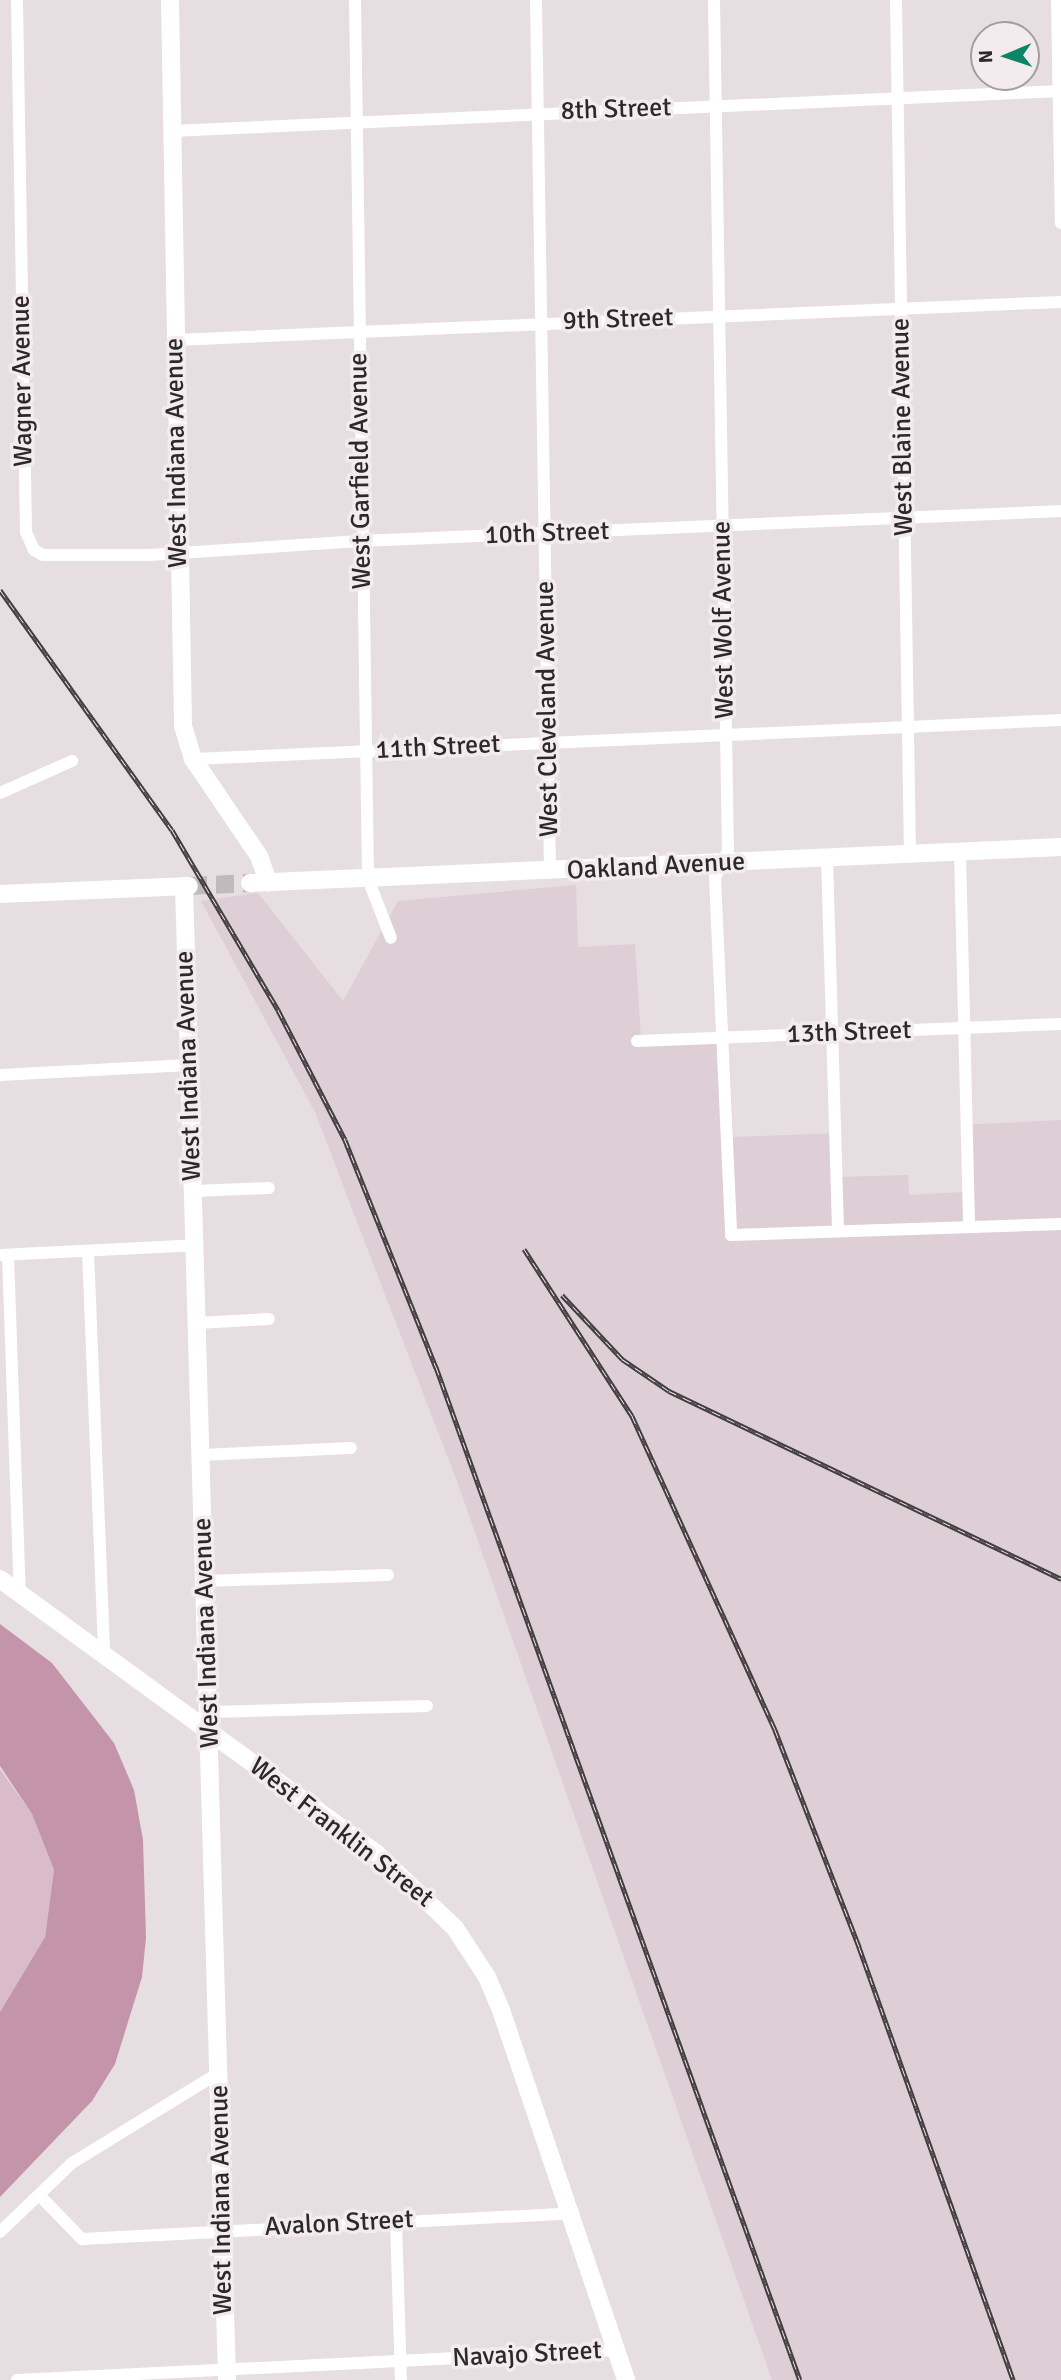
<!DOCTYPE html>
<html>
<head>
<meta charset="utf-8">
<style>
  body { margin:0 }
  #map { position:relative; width:1061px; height:2380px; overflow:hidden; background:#e6dee1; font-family:Signika,sans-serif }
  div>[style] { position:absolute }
  .built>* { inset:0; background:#ddcfd5 }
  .green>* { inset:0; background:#dabbc9 }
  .water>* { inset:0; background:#c494ab }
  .secondary-tunnel>* { height:18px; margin-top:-9px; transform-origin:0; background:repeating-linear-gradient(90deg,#c1babc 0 18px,transparent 0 27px) }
  .street>* { height:12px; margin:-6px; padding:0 6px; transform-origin:6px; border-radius:6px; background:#fff }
  .secondary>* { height:18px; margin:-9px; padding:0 9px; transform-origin:9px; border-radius:9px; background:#fff }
  .rail>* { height:5px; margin-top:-2.5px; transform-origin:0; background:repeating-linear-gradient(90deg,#f3ebee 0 8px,#413d3f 0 16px); box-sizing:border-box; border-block:2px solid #413d3f }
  span { translate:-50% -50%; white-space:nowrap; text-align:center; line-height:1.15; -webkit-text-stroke:7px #f3ebee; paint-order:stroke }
  .street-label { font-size:26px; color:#2c292a }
  .north { position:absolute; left:970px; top:21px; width:70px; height:70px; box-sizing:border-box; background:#f3ebee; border:2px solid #a39da0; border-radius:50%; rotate:268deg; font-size:19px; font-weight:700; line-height:28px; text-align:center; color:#2c292a }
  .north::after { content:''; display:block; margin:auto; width:24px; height:32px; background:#0d8668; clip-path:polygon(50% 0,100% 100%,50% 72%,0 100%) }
</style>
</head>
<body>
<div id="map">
  <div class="built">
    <div style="clip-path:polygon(576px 885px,578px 947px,635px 944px,641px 1038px,728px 1032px,733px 1137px,837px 1133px,839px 1177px,908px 1175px,909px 1195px,963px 1192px,961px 1125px,1061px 1120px,1061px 2380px,772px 2380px,458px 1484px,354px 1214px,315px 1112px,201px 901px,258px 893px,343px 1001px,398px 901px)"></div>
  </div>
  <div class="green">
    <div style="clip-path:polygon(0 1769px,32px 1814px,54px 1870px,45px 1937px,0 2012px)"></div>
  </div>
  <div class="water">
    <div style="clip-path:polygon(0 1624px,52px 1663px,114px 1743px,134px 1790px,143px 1840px,146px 1938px,142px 1977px,115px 2064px,92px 2101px,0 2197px,0 2012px,45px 1937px,54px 1870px,32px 1814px,0 1766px)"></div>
  </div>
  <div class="secondary-tunnel">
    <div style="left:189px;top:886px;width:61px;rotate:-2.8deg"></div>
  </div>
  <div class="street">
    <div style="left:17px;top:0;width:532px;rotate:89.03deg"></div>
    <div style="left:26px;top:532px;width:20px;rotate:66deg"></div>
    <div style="left:34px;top:550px;width:10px;rotate:29deg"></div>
    <div style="left:43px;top:555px;width:106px"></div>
    <div style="left:149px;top:555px;width:212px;rotate:-3.8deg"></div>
    <div style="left:361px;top:541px;width:701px;rotate:-2.45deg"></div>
    <div style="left:355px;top:0;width:879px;rotate:89.15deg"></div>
    <div style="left:368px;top:879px;width:63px;rotate:68.7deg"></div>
    <div style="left:536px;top:0;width:872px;rotate:89.08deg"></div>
    <div style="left:714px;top:0;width:851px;rotate:89.06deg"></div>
    <div style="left:728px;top:851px;width:30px;rotate:116deg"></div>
    <div style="left:715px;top:878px;width:357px;rotate:87.4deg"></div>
    <div style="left:731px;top:1235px;width:330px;rotate:-1.9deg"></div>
    <div style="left:896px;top:0;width:853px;rotate:89.06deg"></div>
    <div style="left:1057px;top:0;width:223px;rotate:89deg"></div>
    <div style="left:172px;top:131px;width:890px;rotate:-2.58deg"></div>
    <div style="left:175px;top:340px;width:887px;rotate:-2.46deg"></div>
    <div style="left:193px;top:759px;width:869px;rotate:-2.57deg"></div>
    <div style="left:0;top:793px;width:79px;rotate:-24deg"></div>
    <div style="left:960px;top:853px;width:374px;rotate:88.6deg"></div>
    <div style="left:827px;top:858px;width:373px;rotate:88.3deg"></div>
    <div style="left:637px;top:1041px;width:424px;rotate:-2.3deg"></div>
    <div style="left:0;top:1075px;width:189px;rotate:-3deg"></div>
    <div style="left:193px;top:1191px;width:76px;rotate:-2.3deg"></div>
    <div style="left:88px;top:1251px;width:406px;rotate:87.7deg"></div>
    <div style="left:0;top:1255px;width:195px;rotate:-2.9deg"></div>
    <div style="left:8px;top:1255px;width:339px;rotate:88deg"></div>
    <div style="left:197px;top:1323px;width:72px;rotate:-3.2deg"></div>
    <div style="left:201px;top:1455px;width:150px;rotate:-2.7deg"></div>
    <div style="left:205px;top:1581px;width:183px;rotate:-1.9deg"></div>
    <div style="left:209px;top:1712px;width:218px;rotate:-1.6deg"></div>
    <div style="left:39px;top:2195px;width:62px;rotate:45.7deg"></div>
    <div style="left:82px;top:2239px;width:492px;rotate:-3deg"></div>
    <div style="left:396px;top:2222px;width:158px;rotate:88.2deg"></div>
    <div style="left:0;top:2232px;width:100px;rotate:-43.8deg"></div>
    <div style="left:72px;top:2163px;width:174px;rotate:-31.6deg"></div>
    <div style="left:17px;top:2380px;width:601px;rotate:-2.86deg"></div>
  </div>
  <div class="secondary">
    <div style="left:170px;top:0;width:726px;rotate:88.97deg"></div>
    <div style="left:183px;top:726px;width:34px;rotate:73deg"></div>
    <div style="left:193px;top:759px;width:117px;rotate:55.8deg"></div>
    <div style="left:259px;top:856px;width:28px;rotate:71deg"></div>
    <div style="left:250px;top:883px;width:812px;rotate:-2.54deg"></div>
    <div style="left:184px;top:886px;width:1495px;rotate:88.35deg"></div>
    <div style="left:0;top:894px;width:189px;rotate:-2.4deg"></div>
    <div style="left:0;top:1579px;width:465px;rotate:36.1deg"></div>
    <div style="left:376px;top:1853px;width:109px;rotate:43.5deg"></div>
    <div style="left:455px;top:1928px;width:59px;rotate:56.9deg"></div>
    <div style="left:487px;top:1977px;width:39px;rotate:67deg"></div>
    <div style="left:502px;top:2013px;width:387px;rotate:71.3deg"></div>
  </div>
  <div class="rail">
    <div style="left:0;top:590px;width:295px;rotate:54.4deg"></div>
    <div style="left:172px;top:830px;width:209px;rotate:59.5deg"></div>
    <div style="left:278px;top:1010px;width:146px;rotate:62.7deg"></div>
    <div style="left:345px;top:1140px;width:245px;rotate:68.2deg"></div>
    <div style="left:436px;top:1367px;width:1076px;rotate:70.24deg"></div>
    <div style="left:524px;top:1249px;width:199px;rotate:57.1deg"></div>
    <div style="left:632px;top:1416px;width:345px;rotate:65.5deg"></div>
    <div style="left:775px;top:1730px;width:233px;rotate:68.8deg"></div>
    <div style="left:859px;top:1947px;width:460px;rotate:70.4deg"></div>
    <div style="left:562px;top:1295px;width:88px;rotate:46.8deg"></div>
    <div style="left:622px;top:1359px;width:57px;rotate:34.2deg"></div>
    <div style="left:669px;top:1391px;width:435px;rotate:25.6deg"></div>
  </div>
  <div class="street-label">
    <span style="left:616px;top:110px;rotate:-2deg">8th Street</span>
    <span style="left:618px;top:320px;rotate:-2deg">9th Street</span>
    <span style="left:23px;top:381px;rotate:-91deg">Wagner Avenue</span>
    <span style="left:903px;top:427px;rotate:-91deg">West Blaine Avenue</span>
    <span style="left:177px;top:453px;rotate:-91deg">West Indiana Avenue</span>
    <span style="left:361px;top:471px;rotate:-91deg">West Garfield Avenue</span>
    <span style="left:547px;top:534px;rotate:-2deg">10th Street</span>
    <span style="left:724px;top:620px;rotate:-91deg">West Wolf Avenue</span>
    <span style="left:548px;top:709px;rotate:-91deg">West Cleveland Avenue</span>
    <span style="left:438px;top:748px;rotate:-3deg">11th Street</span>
    <span style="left:656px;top:867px;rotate:-3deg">Oakland Avenue</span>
    <span style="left:849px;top:1033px;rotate:-2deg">13th Street</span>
    <span style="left:189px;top:1066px;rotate:-92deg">West Indiana Avenue</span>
    <span style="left:207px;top:1633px;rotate:-92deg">West Indiana Avenue</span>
    <span style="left:341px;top:1833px;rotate:38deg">West Franklin Street</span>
    <span style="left:222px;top:2200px;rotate:-91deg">West Indiana Avenue</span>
    <span style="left:339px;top:2224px;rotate:-3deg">Avalon Street</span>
    <span style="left:527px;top:2355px;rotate:-3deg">Navajo Street</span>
  </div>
  <div class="north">N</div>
</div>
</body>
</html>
